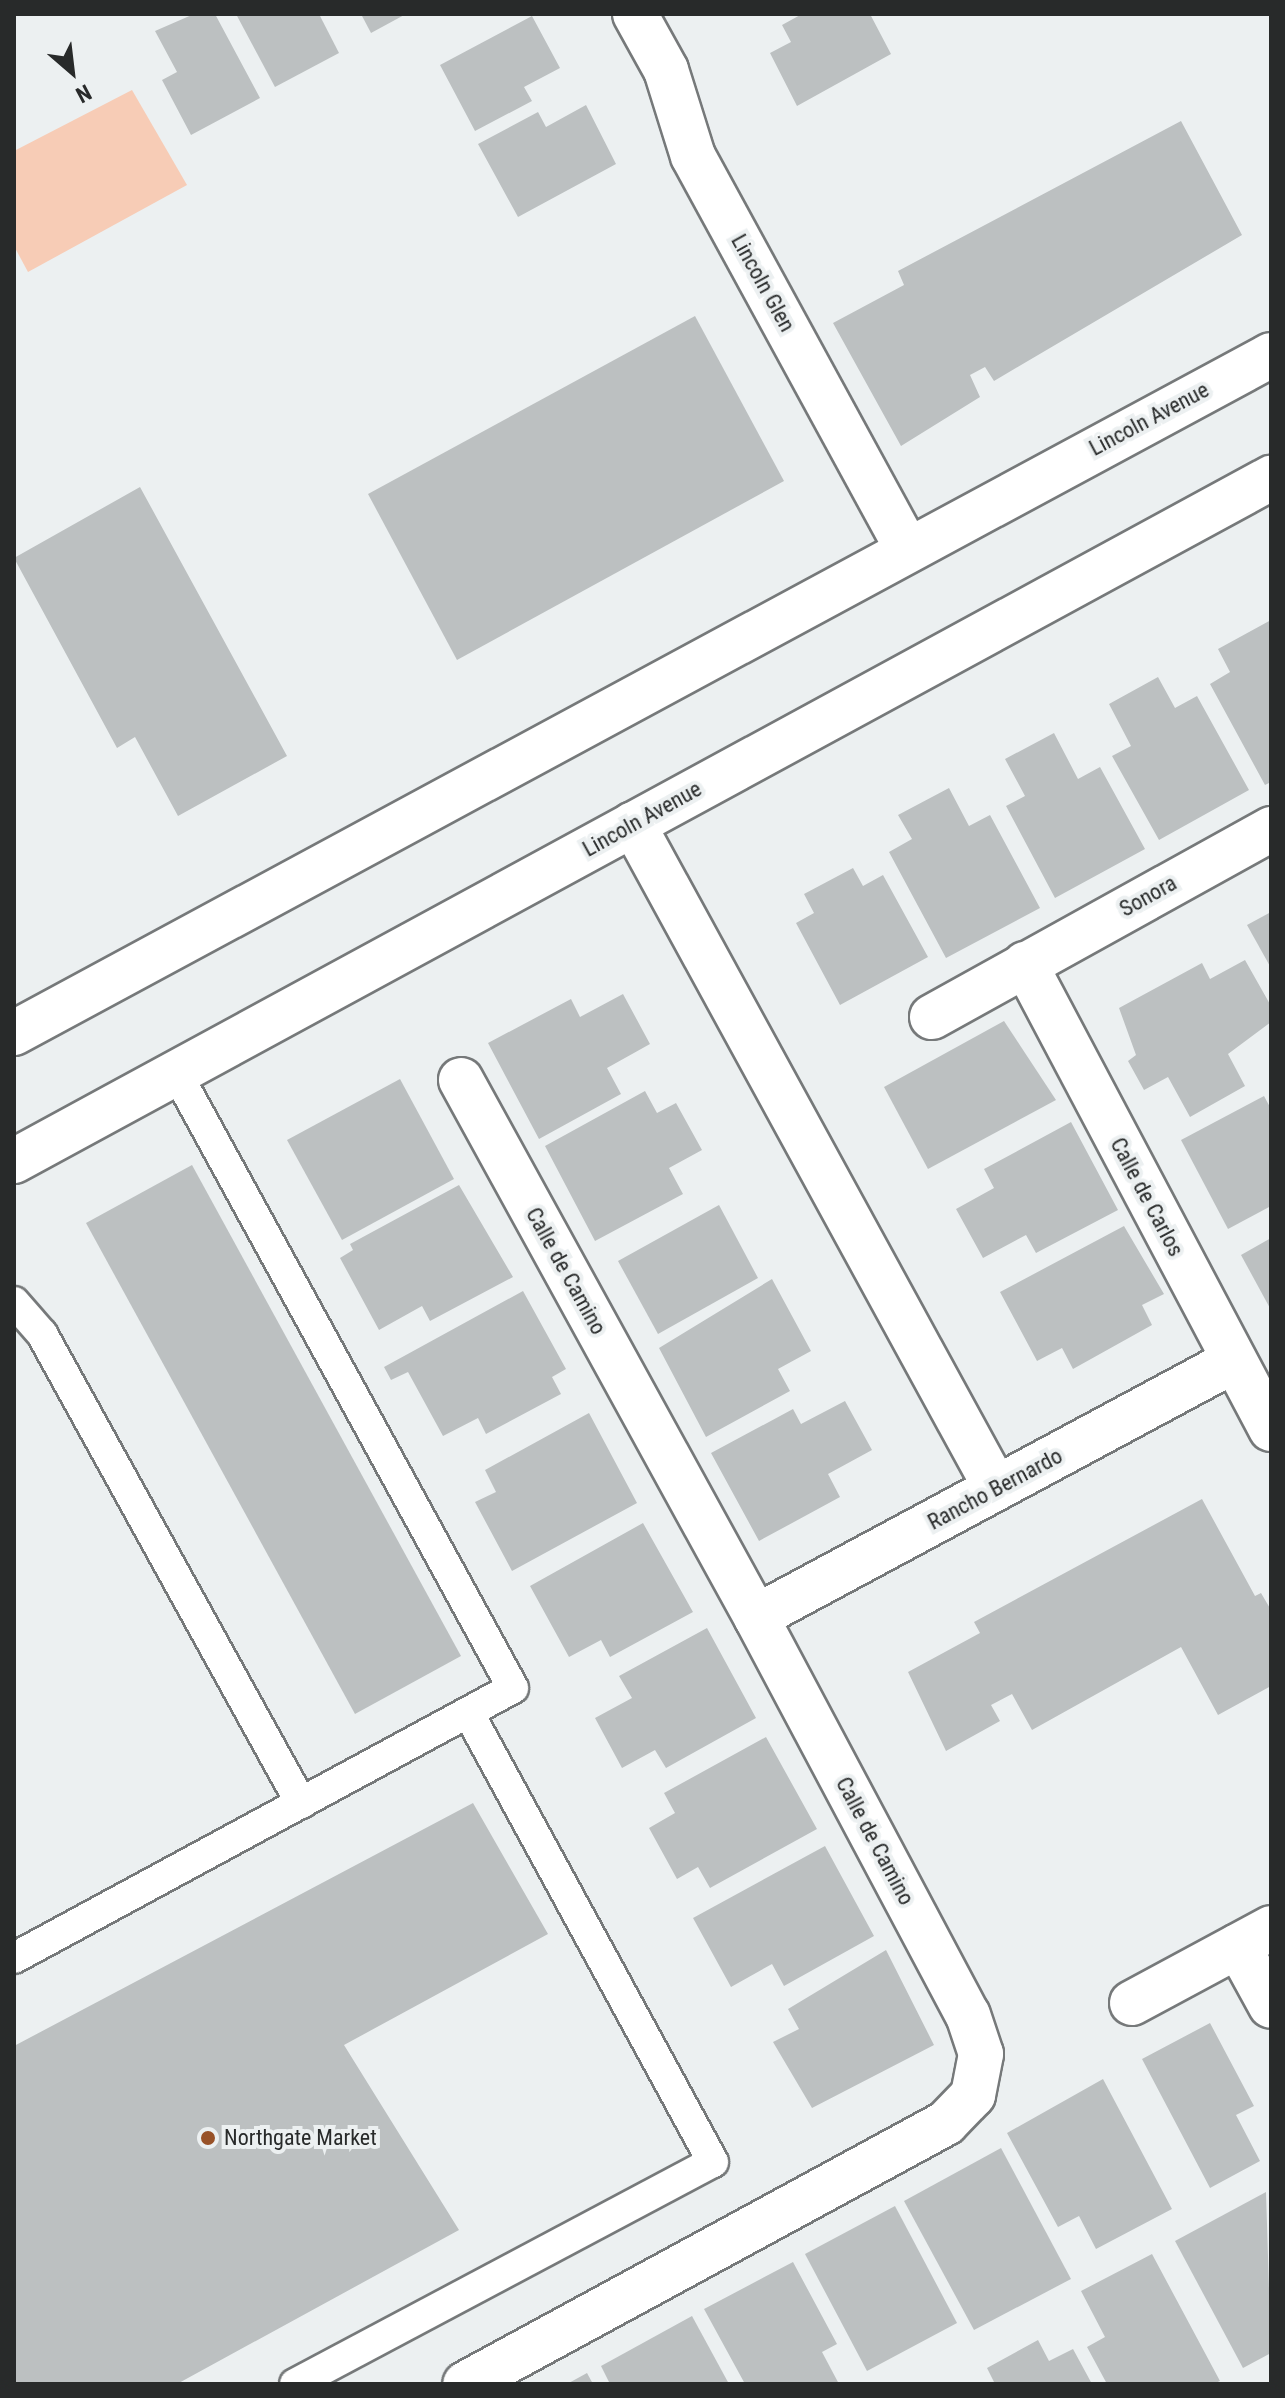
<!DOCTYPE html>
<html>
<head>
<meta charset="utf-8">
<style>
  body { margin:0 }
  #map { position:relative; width:1285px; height:2398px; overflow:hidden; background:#ecf0f1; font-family:"Roboto Condensed",sans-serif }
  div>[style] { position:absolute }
  .green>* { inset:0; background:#f7ccb6 }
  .building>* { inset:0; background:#bcc0c1 }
  .roads { filter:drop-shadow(2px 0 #76797a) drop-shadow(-2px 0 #76797a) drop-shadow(0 2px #76797a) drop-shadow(0 -2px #76797a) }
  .lane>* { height:30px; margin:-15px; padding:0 15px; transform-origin:15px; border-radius:15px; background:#fff }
  .street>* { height:44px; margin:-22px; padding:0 22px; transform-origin:22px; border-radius:22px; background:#fff }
  .primary>* { height:44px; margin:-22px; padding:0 22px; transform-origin:22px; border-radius:22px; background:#fff }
  .dots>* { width:22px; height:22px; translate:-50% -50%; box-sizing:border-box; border:4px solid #ecf0f1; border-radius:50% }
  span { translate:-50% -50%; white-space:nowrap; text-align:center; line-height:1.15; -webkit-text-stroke:8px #ecf0f1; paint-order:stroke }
  .street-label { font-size:22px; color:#282a2a }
  .poi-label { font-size:22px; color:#282a2a }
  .left { translate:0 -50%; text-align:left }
  .frame { position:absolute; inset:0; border:16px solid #282a2a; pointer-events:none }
  .north { position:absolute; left:32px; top:32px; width:80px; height:80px; -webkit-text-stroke:6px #ecf0f1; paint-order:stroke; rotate:152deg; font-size:22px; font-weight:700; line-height:32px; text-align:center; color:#282a2a }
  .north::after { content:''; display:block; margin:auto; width:28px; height:36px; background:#282a2a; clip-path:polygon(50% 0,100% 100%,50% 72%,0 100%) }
</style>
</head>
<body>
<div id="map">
  <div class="green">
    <div style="clip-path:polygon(132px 90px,187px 185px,28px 272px,14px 246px,14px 151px)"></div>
  </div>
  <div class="building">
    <div style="clip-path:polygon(194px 14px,215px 14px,260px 98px,191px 135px,162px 80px,177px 72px,155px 31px)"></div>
    <div style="clip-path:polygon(236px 14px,319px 14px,339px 53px,275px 87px)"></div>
    <div style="clip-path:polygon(361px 14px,406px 14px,371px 33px)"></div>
    <div style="clip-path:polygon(802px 14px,870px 14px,891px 54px,797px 106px,770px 53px,791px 42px,782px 25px)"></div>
    <div style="clip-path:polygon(532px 16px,560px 68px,524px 87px,532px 101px,475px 131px,440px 65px)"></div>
    <div style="clip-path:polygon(586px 105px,616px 164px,518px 217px,478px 144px,538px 112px,546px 127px)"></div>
    <div style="clip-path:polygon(1181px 121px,1242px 235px,994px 381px,985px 367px,970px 375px,980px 397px,901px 446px,833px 323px,904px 285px,898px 271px)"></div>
    <div style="clip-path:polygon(695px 316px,784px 481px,457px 660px,368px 494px)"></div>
    <div style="clip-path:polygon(140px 487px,287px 756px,178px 816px,135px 737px,117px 748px,14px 558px)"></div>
    <div style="clip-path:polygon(1271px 620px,1271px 782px,1265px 785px,1210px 684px,1230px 672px,1218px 649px)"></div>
    <div style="clip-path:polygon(1158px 677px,1175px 708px,1197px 696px,1249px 790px,1159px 840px,1112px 756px,1131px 746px,1109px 704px)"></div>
    <div style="clip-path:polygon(1054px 733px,1078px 779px,1100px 767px,1145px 849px,1055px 898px,1006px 806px,1025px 796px,1005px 759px)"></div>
    <div style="clip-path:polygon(949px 788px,969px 826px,990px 815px,1040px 908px,946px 958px,889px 852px,912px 839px,898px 815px)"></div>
    <div style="clip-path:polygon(853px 868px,863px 886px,883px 875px,928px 957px,840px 1005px,796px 923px,814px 913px,804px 894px)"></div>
    <div style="clip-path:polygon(1271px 912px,1271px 968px,1247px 925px)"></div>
    <div style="clip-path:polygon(1245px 960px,1271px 1006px,1271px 1022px,1228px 1054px,1245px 1086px,1190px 1117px,1168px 1077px,1144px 1090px,1128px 1061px,1136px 1055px,1119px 1008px,1202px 963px,1210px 979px)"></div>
    <div style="clip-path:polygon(623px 994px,650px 1044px,607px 1068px,621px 1094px,539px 1139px,488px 1043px,571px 999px,580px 1017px)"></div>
    <div style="clip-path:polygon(1004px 1021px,1056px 1100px,928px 1169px,884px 1087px)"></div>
    <div style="clip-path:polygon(400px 1079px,454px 1179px,342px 1240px,287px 1140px)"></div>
    <div style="clip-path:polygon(645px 1091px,657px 1113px,676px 1103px,702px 1150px,669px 1168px,683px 1194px,595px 1241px,545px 1146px)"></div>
    <div style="clip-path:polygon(1264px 1096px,1271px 1109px,1271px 1206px,1228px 1229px,1181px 1140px)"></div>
    <div style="clip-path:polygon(1071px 1122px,1118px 1210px,1036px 1253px,1026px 1235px,983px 1258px,956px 1209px,994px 1188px,984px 1169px)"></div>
    <div style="clip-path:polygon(192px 1165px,461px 1656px,355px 1714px,86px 1223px)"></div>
    <div style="clip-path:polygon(459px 1185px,513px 1277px,430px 1321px,422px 1306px,379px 1330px,340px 1258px,353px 1250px,350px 1244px)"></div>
    <div style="clip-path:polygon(719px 1205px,758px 1278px,658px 1334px,618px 1261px)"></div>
    <div style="clip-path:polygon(1124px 1226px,1164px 1294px,1142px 1305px,1152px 1325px,1073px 1369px,1062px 1348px,1037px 1361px,1000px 1292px)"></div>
    <div style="clip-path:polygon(1271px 1238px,1271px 1310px,1241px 1255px)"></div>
    <div style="clip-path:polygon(772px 1279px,811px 1351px,778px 1369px,790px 1391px,706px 1437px,659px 1348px)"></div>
    <div style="clip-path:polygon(523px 1291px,566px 1369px,552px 1377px,561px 1394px,486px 1434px,478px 1418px,443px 1436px,408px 1372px,391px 1380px,384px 1367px)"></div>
    <div style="clip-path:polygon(845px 1401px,872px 1450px,828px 1474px,840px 1497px,759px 1541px,711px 1453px,793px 1409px,801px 1424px)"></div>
    <div style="clip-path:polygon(589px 1413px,637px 1503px,512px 1571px,475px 1502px,496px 1492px,485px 1470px)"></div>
    <div style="clip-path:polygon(1202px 1499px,1255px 1596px,1261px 1593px,1271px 1610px,1271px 1686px,1218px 1715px,1181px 1647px,1032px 1730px,1012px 1694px,991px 1705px,1000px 1721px,946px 1751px,908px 1672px,980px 1633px,974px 1622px)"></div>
    <div style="clip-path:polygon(643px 1523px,693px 1612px,610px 1657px,601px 1640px,569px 1657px,530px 1586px)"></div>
    <div style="clip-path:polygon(707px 1628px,756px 1718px,666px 1768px,655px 1750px,622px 1768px,595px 1718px,632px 1698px,619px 1676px)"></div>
    <div style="clip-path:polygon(766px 1737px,817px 1829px,710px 1888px,698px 1867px,677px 1879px,649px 1828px,675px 1813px,664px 1793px)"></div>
    <div style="clip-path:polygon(473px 1803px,548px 1934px,344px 2045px,459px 2230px,177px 2384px,14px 2384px,14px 2046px)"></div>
    <div style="clip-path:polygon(825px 1846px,874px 1936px,784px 1986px,772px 1964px,731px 1987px,693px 1918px)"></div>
    <div style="clip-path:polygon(886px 1950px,934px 2045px,812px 2108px,773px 2042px,799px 2029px,788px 2009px)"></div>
    <div style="clip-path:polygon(1210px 2023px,1254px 2106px,1236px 2115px,1260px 2161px,1210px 2188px,1142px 2059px)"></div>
    <div style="clip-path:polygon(1103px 2079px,1172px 2209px,1096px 2249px,1079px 2216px,1058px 2227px,1007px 2133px)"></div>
    <div style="clip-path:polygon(1001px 2148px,1071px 2279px,974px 2330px,904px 2201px)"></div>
    <div style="clip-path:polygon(1266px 2192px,1271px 2353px,1243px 2368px,1175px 2241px)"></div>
    <div style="clip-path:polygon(895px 2206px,957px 2323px,867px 2371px,805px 2254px)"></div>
    <div style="clip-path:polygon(1152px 2254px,1220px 2381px,1213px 2384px,1107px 2384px,1087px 2347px,1105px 2337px,1081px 2291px)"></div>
    <div style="clip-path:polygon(793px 2262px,837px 2344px,822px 2352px,839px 2384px,745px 2384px,704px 2309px)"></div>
    <div style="clip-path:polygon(692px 2316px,729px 2384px,610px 2384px,601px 2366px)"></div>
    <div style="clip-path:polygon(1038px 2340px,1049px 2361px,1073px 2349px,1092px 2384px,995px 2384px,987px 2368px)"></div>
    <div style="clip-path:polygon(587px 2373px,593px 2384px,567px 2384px)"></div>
  </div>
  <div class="roads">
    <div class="lane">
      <div style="left:14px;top:1302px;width:43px;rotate:48.8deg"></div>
      <div style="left:42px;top:1334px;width:536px;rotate:61.09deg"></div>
      <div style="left:14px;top:1958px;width:567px;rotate:-28.42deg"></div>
      <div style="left:513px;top:1688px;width:700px;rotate:-118.69deg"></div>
      <div style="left:295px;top:2384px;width:473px;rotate:-28deg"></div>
      <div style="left:713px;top:2162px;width:512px;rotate:-118.57deg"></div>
    </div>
    <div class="street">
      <div style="left:635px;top:14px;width:64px;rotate:61deg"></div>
      <div style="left:666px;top:70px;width:90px;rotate:72.6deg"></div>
      <div style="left:693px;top:156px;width:445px;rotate:61.4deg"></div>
      <div style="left:633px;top:824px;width:757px;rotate:61.34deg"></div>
      <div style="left:1025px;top:964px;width:526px;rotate:62.12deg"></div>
      <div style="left:932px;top:1017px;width:388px;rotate:-29deg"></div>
      <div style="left:461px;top:1080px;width:613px;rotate:61.22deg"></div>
      <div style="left:756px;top:1617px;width:451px;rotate:62deg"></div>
      <div style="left:968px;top:2015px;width:41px;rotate:71.6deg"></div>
      <div style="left:981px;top:2054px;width:42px;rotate:101deg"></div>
      <div style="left:973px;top:2095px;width:39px;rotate:134deg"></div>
      <div style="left:946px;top:2123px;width:547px;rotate:151.51deg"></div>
      <div style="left:756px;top:1617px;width:541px;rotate:-28.22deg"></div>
      <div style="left:1238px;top:1946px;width:68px;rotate:61.2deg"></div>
      <div style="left:1132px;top:2003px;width:158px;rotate:-28.3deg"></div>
    </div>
    <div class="primary">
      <div style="left:14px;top:1033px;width:1428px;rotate:-28.34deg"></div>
      <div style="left:14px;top:1161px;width:1431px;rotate:-28.52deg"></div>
    </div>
  </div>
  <div class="dots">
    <div style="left:208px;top:2138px;background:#985228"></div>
  </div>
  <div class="street-label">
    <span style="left:763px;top:283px;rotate:61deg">Lincoln Glen</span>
    <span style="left:1149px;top:419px;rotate:-28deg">Lincoln Avenue</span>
    <span style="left:642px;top:819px;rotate:-29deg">Lincoln Avenue</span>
    <span style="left:1148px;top:896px;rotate:-29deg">Sonora</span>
    <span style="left:1147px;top:1197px;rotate:62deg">Calle de Carlos</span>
    <span style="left:566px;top:1271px;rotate:61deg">Calle de Camino</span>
    <span style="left:995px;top:1489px;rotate:-28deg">Rancho Bernardo</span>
    <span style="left:875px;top:1841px;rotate:62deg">Calle de Camino</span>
  </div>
  <div class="poi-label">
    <span class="left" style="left:224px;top:2138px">Northgate Market</span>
  </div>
  <div class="frame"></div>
  <div class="north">N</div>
</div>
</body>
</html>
